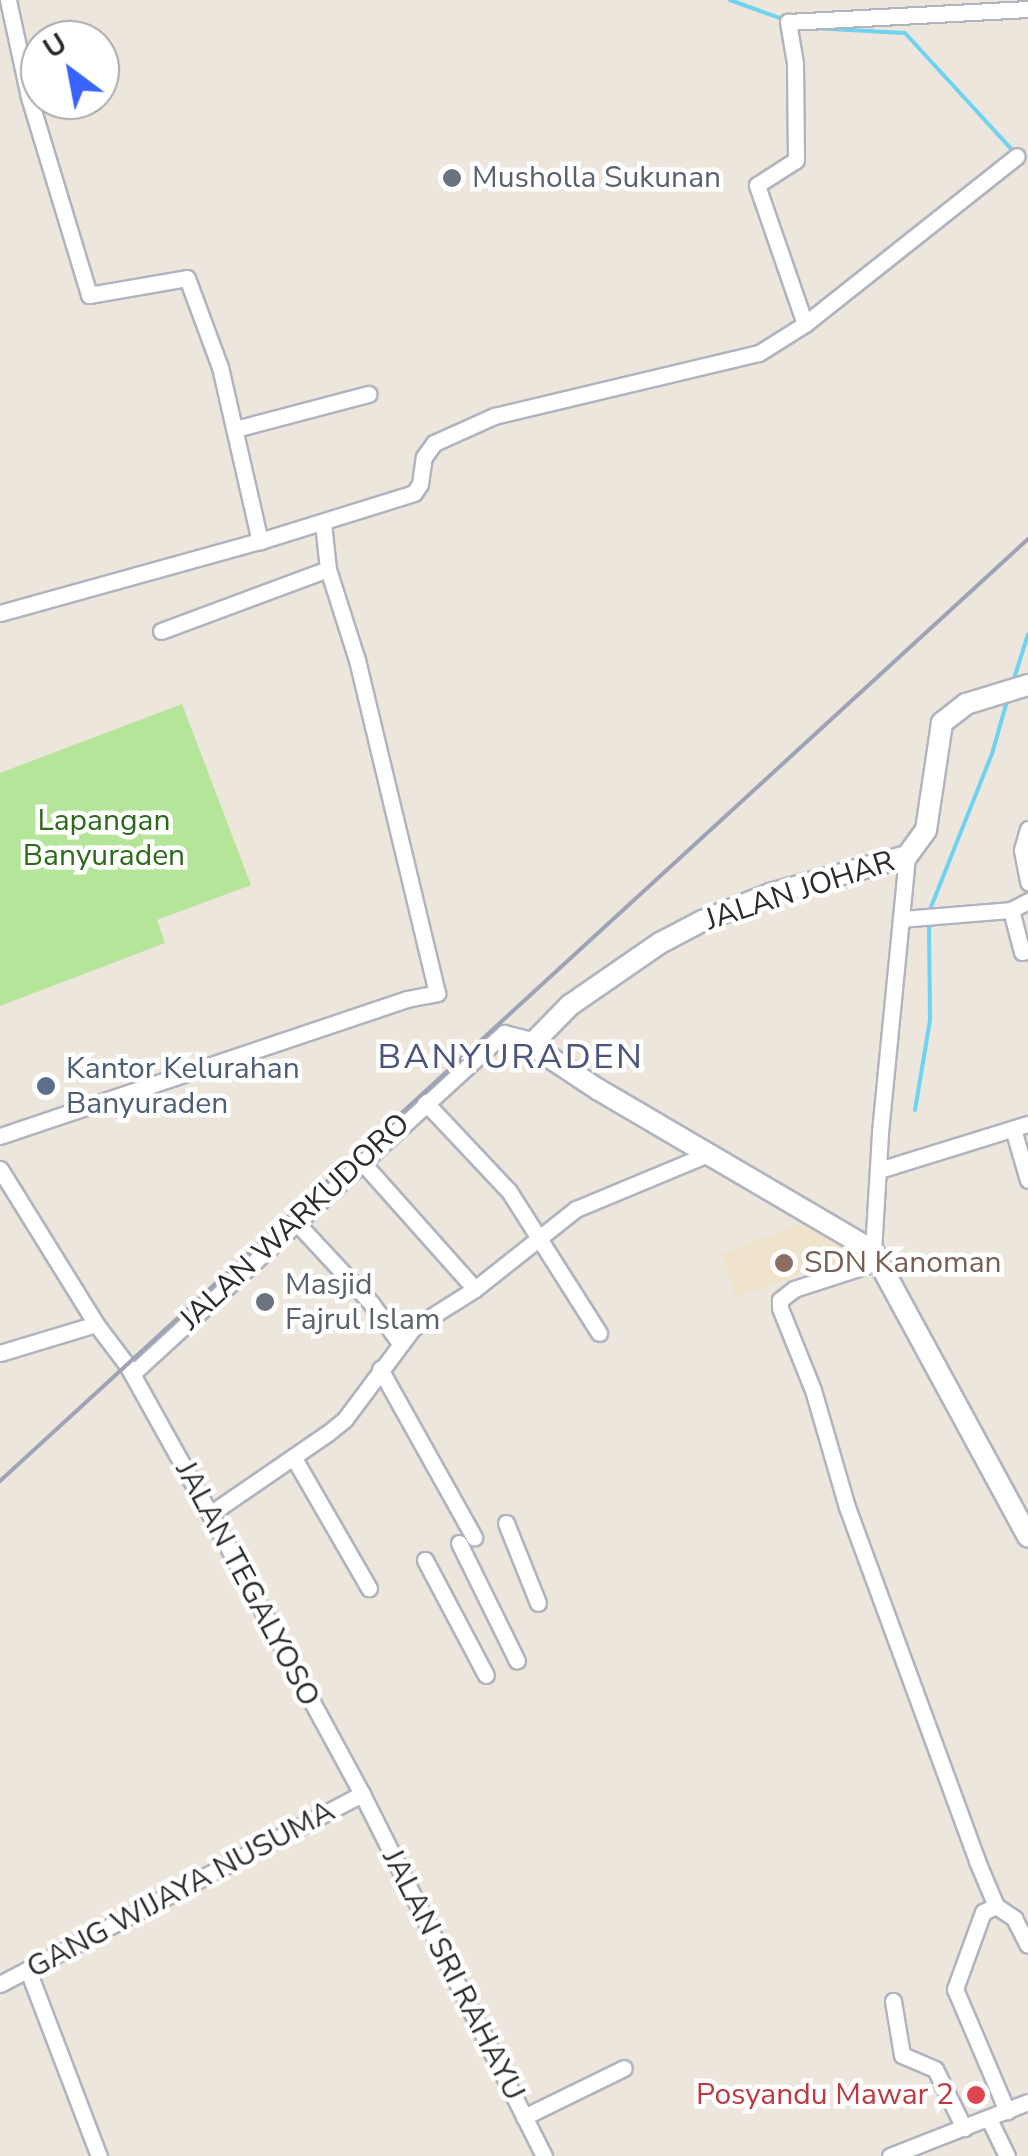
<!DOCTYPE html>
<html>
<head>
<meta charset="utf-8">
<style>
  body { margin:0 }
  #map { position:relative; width:1028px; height:2156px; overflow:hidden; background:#ede6dd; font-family:"Nunito Sans",sans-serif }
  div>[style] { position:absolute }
  .education>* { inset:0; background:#efe3cc }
  .green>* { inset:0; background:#b4e598 }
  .stream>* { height:4px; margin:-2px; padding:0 2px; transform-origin:2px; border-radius:2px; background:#6ed2f1 }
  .roads { filter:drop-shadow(2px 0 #b1b4bf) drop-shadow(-2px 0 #b1b4bf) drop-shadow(0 2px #b1b4bf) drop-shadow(0 -2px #b1b4bf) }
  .minor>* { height:15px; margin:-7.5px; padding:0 7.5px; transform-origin:7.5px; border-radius:7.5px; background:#fff }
  .tertiary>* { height:20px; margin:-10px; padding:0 10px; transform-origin:10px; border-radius:10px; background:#fff }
  .rail>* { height:4px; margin:-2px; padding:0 2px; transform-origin:2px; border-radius:2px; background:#9fa3b6 }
  .dots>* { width:28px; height:28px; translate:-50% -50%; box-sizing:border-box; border:5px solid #fff; border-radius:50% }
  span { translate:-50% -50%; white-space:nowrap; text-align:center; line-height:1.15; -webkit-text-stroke:9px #fff; paint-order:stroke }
  .worship-label { font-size:30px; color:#5b616d }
  .left { translate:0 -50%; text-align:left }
  .park-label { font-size:30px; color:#2c6b19 }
  .street-label { font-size:30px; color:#2b2b2b }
  .service-label { font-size:30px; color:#4e5e75 }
  .education-label { font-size:30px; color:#785e54 }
  .health-label { font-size:30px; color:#be3a42 }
  .right { translate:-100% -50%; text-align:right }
  .quarter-label { font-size:35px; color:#4a547d; letter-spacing:2.5px }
  .north { position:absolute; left:20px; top:20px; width:100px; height:100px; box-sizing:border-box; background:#fff; border:2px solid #aaa; border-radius:50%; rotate:328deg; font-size:28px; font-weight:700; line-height:40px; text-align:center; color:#2b2b2b }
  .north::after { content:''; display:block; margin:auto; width:35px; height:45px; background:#3963fe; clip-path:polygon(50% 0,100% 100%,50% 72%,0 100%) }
</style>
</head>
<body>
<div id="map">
  <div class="education">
    <div style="clip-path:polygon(815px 1218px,868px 1252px,736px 1297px,722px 1254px)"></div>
  </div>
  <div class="green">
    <div style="clip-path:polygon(182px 704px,251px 885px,157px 920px,165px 943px,0 1006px,0 773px)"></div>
  </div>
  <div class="stream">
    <div style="left:730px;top:0;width:59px;rotate:20deg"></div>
    <div style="left:812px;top:28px;width:93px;rotate:3.1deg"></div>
    <div style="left:905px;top:33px;width:163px;rotate:47.5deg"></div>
    <div style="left:1013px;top:682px;width:50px;rotate:-72.6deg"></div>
    <div style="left:929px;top:912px;width:170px;rotate:-68.3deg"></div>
    <div style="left:992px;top:754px;width:55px;rotate:-74.2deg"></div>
    <div style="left:915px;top:1110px;width:91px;rotate:-80.5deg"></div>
    <div style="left:930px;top:1020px;width:98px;rotate:-90.6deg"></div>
  </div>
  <div class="roads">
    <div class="minor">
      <div style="left:8px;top:0;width:99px;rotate:77.8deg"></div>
      <div style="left:29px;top:97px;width:207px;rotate:73.1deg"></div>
      <div style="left:89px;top:295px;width:99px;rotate:-9.8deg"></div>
      <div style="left:187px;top:278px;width:95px;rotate:69.7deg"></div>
      <div style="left:220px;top:367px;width:179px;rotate:77.1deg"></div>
      <div style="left:805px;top:324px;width:147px;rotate:-109.1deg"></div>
      <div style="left:757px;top:185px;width:46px;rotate:-32.7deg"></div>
      <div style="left:796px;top:160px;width:97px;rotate:-90.6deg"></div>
      <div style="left:795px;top:63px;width:42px;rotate:-99.7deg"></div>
      <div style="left:788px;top:22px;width:240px;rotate:-3.1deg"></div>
      <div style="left:235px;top:429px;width:138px;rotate:-14.7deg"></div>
      <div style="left:0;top:613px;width:270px;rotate:-15.5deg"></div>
      <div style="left:260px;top:541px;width:161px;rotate:-17.3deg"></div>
      <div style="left:414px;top:493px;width:11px;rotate:-56deg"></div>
      <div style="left:420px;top:484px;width:27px;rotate:-82deg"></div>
      <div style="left:424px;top:457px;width:17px;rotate:-54deg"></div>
      <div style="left:434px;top:443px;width:66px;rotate:-24.2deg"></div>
      <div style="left:494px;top:416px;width:272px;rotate:-13.4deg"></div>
      <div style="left:759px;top:353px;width:54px;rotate:-32.2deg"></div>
      <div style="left:805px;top:324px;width:270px;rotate:-38.4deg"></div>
      <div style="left:161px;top:631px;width:178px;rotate:-20.4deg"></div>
      <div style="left:1028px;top:829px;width:22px;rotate:106deg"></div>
      <div style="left:1022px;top:850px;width:33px;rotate:79deg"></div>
      <div style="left:1028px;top:901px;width:19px;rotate:152deg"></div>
      <div style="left:1011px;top:910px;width:43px;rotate:75.3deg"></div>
      <div style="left:1022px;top:952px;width:6px;rotate:-18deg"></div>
      <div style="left:901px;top:919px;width:110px;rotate:-4.7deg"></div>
      <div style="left:425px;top:1102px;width:122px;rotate:46.7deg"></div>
      <div style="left:509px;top:1191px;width:168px;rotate:57.6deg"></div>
      <div style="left:1013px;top:1129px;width:53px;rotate:73.6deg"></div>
      <div style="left:0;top:1136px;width:429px;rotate:-18.6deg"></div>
      <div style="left:407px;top:999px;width:31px;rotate:-11deg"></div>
      <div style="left:437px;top:993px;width:342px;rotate:-103.5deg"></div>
      <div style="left:357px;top:660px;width:96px;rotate:-107.7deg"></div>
      <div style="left:328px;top:569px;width:46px;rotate:-96.2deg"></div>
      <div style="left:361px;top:1161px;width:171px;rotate:48.3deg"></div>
      <div style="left:0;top:1169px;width:182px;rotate:58.2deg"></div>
      <div style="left:96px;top:1324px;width:51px;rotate:52.9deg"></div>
      <div style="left:127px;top:1365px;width:171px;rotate:60.9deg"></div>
      <div style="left:210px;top:1514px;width:319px;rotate:61.5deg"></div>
      <div style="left:362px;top:1794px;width:405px;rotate:63.3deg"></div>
      <div style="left:879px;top:1170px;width:156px;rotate:-17.2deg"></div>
      <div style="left:295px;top:1221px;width:112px;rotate:47.2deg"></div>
      <div style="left:371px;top:1303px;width:48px;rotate:54.3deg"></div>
      <div style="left:873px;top:1251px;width:119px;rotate:-86.6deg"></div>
      <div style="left:880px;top:1132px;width:277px;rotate:-84.4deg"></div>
      <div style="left:877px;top:1262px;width:87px;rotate:162deg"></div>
      <div style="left:794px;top:1289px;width:18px;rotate:142deg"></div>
      <div style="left:780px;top:1300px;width:8px;rotate:90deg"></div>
      <div style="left:780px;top:1308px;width:88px;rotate:68.1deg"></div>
      <div style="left:813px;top:1390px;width:122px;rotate:73.8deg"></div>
      <div style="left:847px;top:1507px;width:377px;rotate:69.8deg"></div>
      <div style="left:977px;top:1861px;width:49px;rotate:67.1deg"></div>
      <div style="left:996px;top:1906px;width:22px;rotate:34deg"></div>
      <div style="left:1014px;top:1918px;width:30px;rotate:63deg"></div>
      <div style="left:0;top:1353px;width:100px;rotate:-16.8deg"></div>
      <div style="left:380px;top:1369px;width:193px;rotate:60.8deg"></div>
      <div style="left:132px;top:1374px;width:505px;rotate:-42.51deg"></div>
      <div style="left:504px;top:1033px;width:32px;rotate:14deg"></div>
      <div style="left:295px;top:1460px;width:148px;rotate:60deg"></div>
      <div style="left:210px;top:1514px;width:143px;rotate:-34.5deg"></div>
      <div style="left:328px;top:1433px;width:22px;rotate:-39deg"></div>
      <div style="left:345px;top:1419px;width:114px;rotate:-53.2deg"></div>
      <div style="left:413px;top:1328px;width:73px;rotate:-32.2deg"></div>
      <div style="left:475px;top:1289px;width:129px;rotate:-38.4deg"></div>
      <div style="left:576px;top:1209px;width:143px;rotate:-22.6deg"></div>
      <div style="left:506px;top:1523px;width:86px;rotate:68.2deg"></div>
      <div style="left:459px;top:1543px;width:131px;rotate:63.8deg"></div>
      <div style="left:425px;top:1560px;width:130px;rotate:62.1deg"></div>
      <div style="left:996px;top:1906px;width:14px;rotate:155deg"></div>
      <div style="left:983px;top:1912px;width:82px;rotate:110deg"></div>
      <div style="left:955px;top:1989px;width:133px;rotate:66.9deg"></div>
      <div style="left:29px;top:1973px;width:196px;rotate:69.1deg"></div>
      <div style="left:0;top:1984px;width:409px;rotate:-27.7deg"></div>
      <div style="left:893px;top:2001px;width:55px;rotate:80.5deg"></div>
      <div style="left:902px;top:2055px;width:36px;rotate:23deg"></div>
      <div style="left:935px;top:2069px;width:66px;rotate:63.8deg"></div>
      <div style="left:524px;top:2117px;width:111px;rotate:-26.1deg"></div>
      <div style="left:989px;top:2119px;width:41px;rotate:64.1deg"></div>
      <div style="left:890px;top:2156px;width:148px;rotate:-21.4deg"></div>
    </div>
    <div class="tertiary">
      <div style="left:1028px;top:685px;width:65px;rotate:163deg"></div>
      <div style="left:966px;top:704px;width:31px;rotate:142deg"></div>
      <div style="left:942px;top:723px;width:108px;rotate:98.5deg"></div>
      <div style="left:926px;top:830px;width:32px;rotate:126deg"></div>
      <div style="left:907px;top:856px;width:142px;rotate:164.5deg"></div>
      <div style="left:770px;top:894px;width:73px;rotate:158.3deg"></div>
      <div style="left:702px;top:921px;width:47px;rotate:152.4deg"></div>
      <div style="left:660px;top:943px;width:109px;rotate:145.4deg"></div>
      <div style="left:570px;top:1005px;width:50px;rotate:134.2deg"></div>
      <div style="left:535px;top:1041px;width:14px;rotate:56deg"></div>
      <div style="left:543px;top:1053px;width:67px;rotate:33.5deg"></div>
      <div style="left:599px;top:1090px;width:318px;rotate:30.4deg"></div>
      <div style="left:873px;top:1251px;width:325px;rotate:61.5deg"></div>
    </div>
  </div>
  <div class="rail">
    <div style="left:0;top:1481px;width:1394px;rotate:-42.5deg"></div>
  </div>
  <div class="dots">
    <div style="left:452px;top:178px;background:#6b7280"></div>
    <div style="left:46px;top:1086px;background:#5c6f8a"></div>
    <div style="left:784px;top:1263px;background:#8d6e63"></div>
    <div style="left:265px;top:1302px;background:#6b7280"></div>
    <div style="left:976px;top:2095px;background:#e0444e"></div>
  </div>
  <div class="worship-label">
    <span class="left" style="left:472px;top:178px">Musholla Sukunan</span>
    <span class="left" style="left:285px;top:1302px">Masjid<br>Fajrul Islam</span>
  </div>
  <div class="park-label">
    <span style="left:104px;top:838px">Lapangan<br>Banyuraden</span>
  </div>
  <div class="street-label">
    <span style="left:800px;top:891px;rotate:-18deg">JALAN JOHAR</span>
    <span style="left:295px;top:1222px;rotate:-43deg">JALAN WARKUDORO</span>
    <span style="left:247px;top:1584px;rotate:62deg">JALAN TEGALYOSO</span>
    <span style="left:181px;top:1890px;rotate:-28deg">GANG WIJAYA NUSUMA</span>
    <span style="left:453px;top:1975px;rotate:63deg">JALAN SRI RAHAYU</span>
  </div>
  <div class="service-label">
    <span class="left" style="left:66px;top:1086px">Kantor Kelurahan<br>Banyuraden</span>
  </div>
  <div class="education-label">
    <span class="left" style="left:804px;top:1263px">SDN Kanoman</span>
  </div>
  <div class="health-label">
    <span class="right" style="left:954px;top:2095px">Posyandu Mawar 2</span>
  </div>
  <div class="quarter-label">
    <span style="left:511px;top:1057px">BANYURADEN</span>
  </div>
  <div class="north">U</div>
</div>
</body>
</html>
